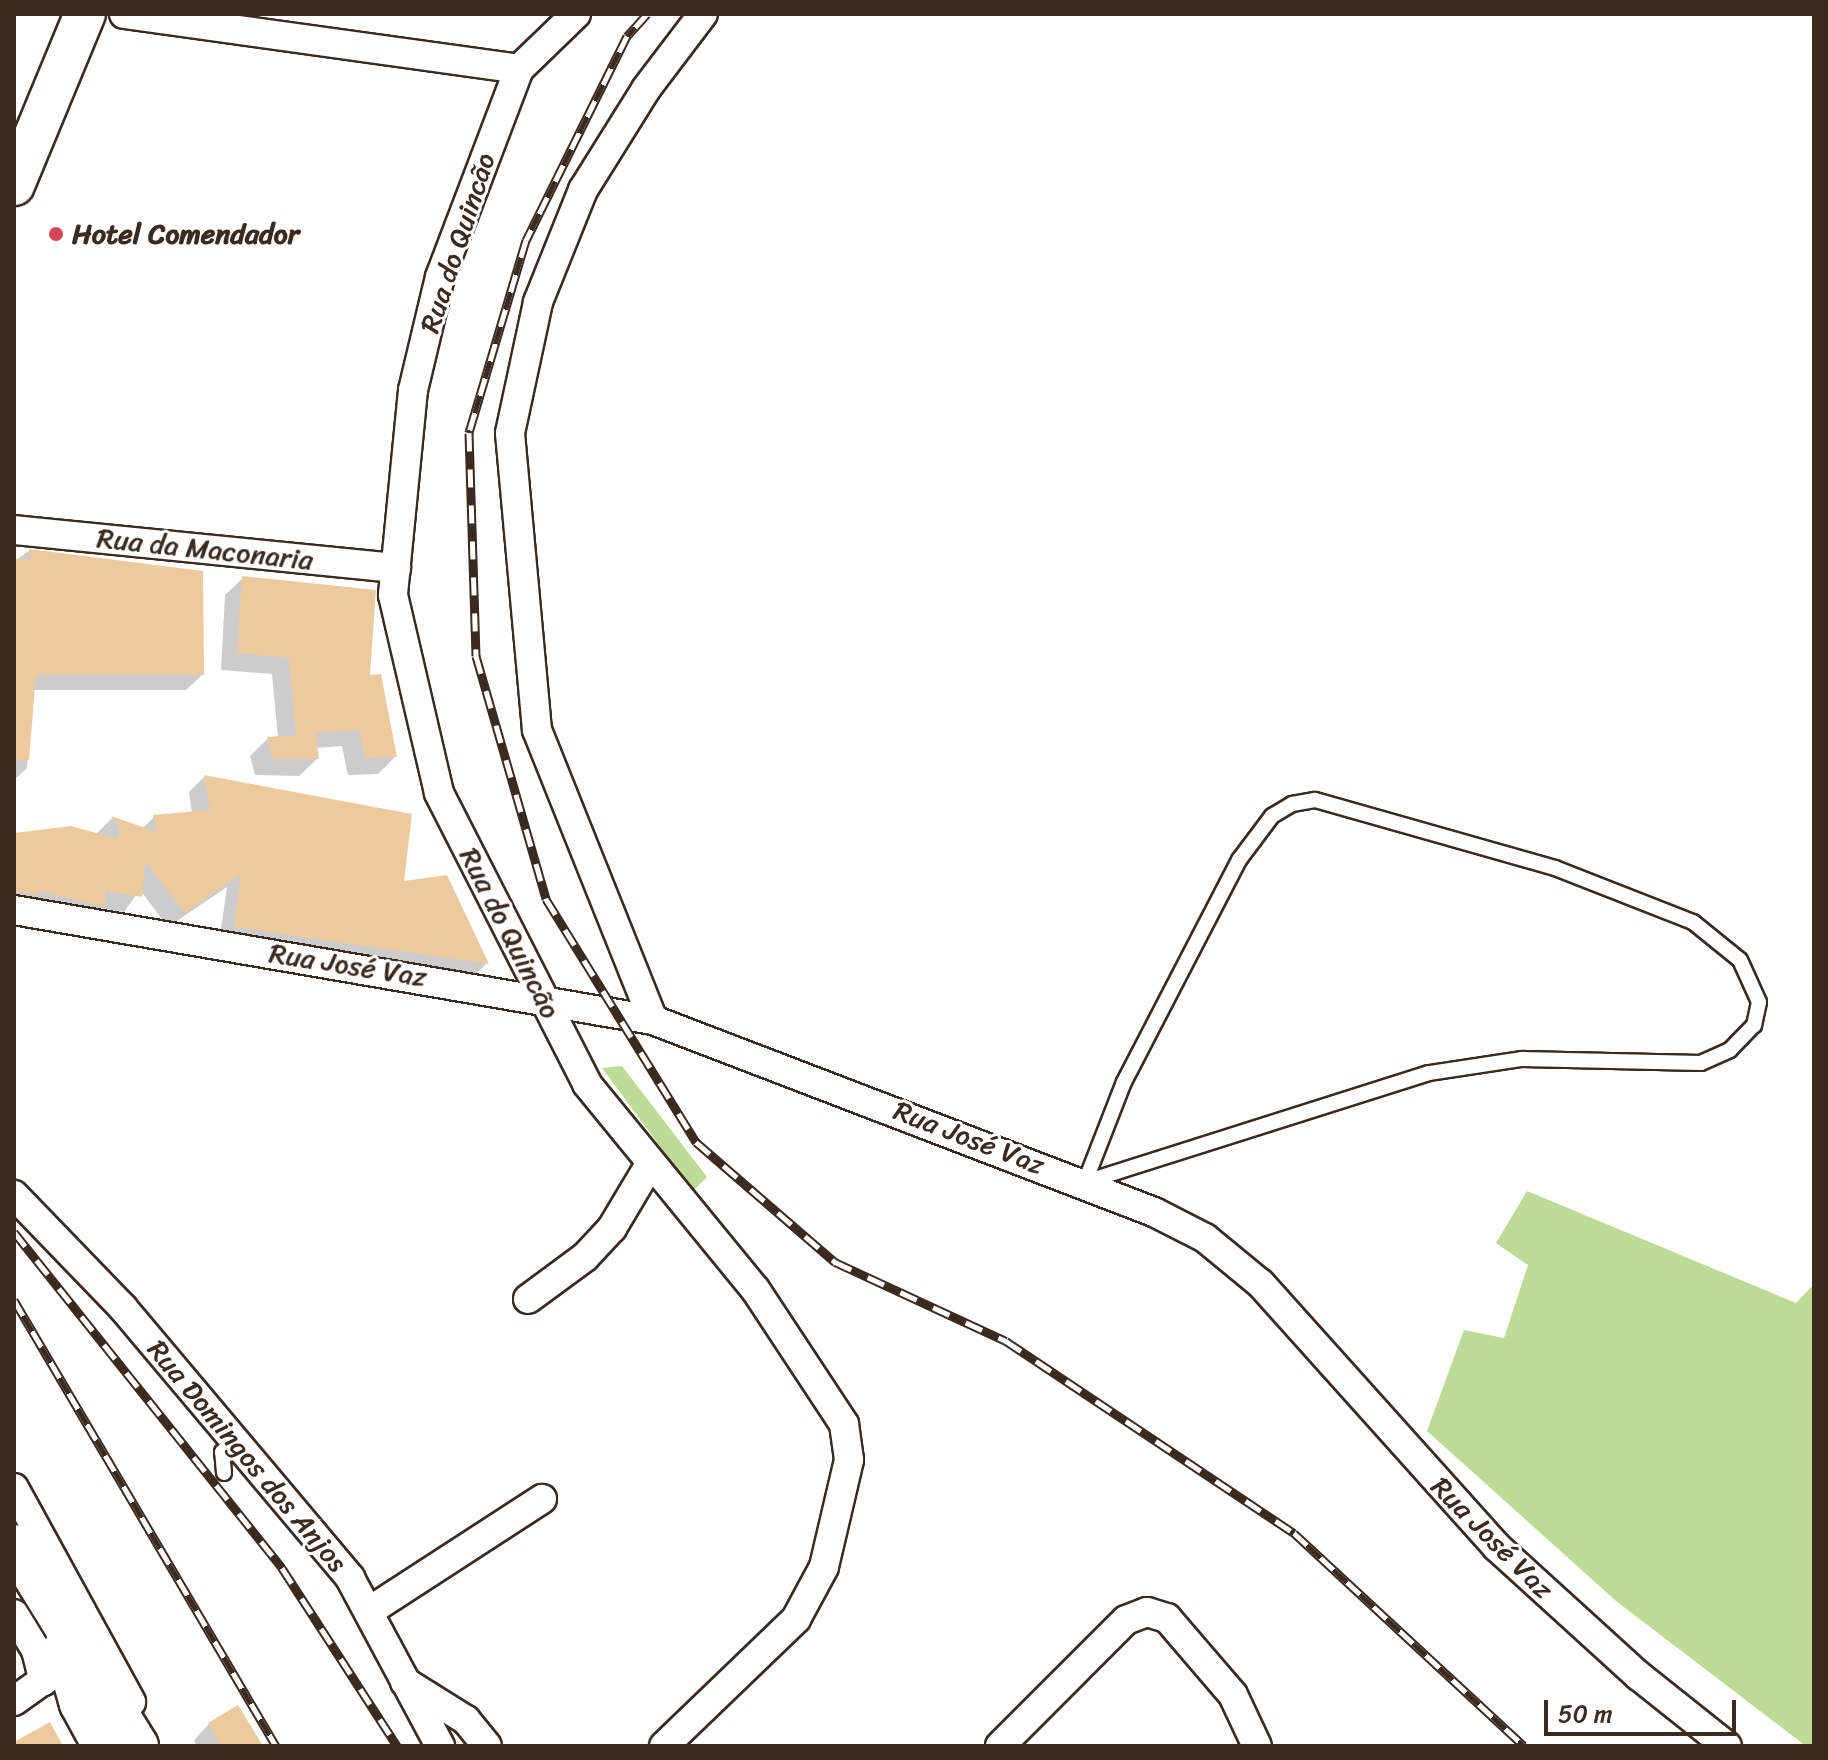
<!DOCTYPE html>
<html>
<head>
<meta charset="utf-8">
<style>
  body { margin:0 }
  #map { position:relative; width:1828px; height:1760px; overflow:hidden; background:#fff; font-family:Sriracha,sans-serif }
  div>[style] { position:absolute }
  .green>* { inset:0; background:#bcdc95 }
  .shadow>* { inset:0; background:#0003 }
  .building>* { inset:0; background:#edca9e }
  .roads { filter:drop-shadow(2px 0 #3b2a1e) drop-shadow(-2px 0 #3b2a1e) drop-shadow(0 2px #3b2a1e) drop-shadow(0 -2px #3b2a1e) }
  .service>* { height:14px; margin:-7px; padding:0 7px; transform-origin:7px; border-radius:7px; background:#fff }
  .minor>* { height:28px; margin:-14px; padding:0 14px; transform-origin:14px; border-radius:14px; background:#fff }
  .secondary>* { height:40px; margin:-20px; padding:0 20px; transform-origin:20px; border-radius:20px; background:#fff }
  .rail>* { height:9px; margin-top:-4.5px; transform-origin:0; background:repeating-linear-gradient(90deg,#fff 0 18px,#3b2a1e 0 36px); box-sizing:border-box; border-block:2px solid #3b2a1e }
  .dots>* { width:22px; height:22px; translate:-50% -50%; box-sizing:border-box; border:4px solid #fff; border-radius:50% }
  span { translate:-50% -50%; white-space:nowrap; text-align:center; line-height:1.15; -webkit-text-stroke:6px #fff; paint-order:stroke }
  .poi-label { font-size:28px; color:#3b2a1e; font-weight:700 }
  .left { translate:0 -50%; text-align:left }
  .street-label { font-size:28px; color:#3b2a1e }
  .frame { position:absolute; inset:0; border:16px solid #3b2a1e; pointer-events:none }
  .scale { position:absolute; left:1544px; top:1700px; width:192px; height:36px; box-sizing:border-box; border:4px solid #3b2a1e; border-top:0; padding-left:10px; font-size:24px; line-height:28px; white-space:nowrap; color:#3b2a1e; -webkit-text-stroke:6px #fff; paint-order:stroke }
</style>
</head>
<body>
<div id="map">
  <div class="green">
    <div style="clip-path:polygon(622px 1066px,707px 1177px,693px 1191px,602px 1068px)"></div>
    <div style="clip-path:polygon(1527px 1191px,1796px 1303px,1814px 1284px,1814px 1746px,1806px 1746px,1616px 1601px,1427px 1431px,1464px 1330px,1504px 1338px,1528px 1265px,1496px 1243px)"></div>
  </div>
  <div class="shadow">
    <div style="clip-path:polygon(29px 551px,202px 675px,186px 690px,33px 690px,27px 768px,14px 780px,14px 561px)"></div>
    <div style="clip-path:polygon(243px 578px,367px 677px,395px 757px,378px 774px,348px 775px,342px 746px,316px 748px,317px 759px,299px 776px,255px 775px,250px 756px,267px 739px,278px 738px,272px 674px,221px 670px,225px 595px)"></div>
    <div style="clip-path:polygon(204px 777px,402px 884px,487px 963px,472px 978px,219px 942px,227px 887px,168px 927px,140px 890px,124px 912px,101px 908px,87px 921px,14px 909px,14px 835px,95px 835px,112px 818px,142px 829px,154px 817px,192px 814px,189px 792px)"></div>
    <div style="clip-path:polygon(209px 1724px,260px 1746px,197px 1746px,194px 1740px)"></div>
  </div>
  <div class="building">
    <div style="clip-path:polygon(29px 549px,203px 571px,204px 675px,36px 675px,29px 760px,14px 760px,14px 559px,30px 560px)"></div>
    <div style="clip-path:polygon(242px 576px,376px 590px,370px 675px,381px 674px,397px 757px,365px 758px,359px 730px,316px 733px,319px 759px,272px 759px,267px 737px,296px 735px,289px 658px,237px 653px)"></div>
    <div style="clip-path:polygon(204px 775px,412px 814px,404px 881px,447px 875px,489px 964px,234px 927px,241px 874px,185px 913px,145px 861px,142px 897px,106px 891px,105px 907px,39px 891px,38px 895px,14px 891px,14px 833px,71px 826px,118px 839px,119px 826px,111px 816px,157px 832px,153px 815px,210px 810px)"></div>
    <div style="clip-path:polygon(238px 1705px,263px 1746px,221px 1746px,208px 1723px)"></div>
    <div style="clip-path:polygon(50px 1722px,63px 1746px,14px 1746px,14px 1742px)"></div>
  </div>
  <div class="roads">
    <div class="service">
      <div style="left:1315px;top:800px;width:249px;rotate:15.8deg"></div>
      <div style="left:1555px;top:868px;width:148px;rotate:21.4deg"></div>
      <div style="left:1693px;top:922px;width:60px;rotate:39deg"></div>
      <div style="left:1740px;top:960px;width:46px;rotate:65.7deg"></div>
      <div style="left:1759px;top:1002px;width:24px;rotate:102deg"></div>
      <div style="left:1754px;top:1025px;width:35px;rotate:134deg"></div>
      <div style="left:1730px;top:1050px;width:32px;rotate:156deg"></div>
      <div style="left:1701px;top:1063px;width:179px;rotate:-178.7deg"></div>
      <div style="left:1522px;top:1059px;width:94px;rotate:171.4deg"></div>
      <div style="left:1429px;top:1073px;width:361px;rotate:162.4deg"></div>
      <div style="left:1085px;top:1182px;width:107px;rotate:-68.7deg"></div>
      <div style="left:1124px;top:1082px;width:250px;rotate:-62.6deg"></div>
      <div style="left:1239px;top:860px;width:55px;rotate:-53.1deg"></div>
      <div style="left:1272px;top:816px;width:23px;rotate:-31deg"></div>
      <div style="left:1292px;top:804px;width:23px;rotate:-10deg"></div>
      <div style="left:224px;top:1473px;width:21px;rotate:-95deg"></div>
      <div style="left:222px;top:1452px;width:19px;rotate:-36deg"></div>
    </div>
    <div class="minor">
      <div style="left:124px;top:14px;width:399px;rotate:7.9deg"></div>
      <div style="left:576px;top:14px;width:79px;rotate:136deg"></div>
      <div style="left:519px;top:69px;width:222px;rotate:110.8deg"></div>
      <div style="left:440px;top:277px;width:116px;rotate:103.4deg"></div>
      <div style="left:413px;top:390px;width:206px;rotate:95.6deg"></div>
      <div style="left:393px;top:595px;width:203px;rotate:76.9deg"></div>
      <div style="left:439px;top:793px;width:326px;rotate:63deg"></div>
      <div style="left:587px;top:1084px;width:265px;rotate:50.7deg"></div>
      <div style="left:755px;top:1289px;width:162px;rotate:56.6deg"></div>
      <div style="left:844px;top:1424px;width:36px;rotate:82deg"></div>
      <div style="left:849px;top:1460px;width:110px;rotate:103.2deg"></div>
      <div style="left:824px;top:1567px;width:59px;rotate:118.3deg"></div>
      <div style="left:796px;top:1619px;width:183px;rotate:136.1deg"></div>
      <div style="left:14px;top:530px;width:384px;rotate:5.7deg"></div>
      <div style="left:14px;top:910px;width:648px;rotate:9.77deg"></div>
      <div style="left:653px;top:1020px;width:537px;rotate:20.97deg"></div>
      <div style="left:1154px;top:1212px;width:57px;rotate:27deg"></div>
      <div style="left:1205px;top:1238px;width:72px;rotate:39.4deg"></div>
      <div style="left:1261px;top:1284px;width:353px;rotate:48.1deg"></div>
      <div style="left:1497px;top:1547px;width:192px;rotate:42.3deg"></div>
      <div style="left:1639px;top:1676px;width:112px;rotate:38.5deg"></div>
      <div style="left:653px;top:1020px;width:312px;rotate:-111.8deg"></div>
      <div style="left:537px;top:730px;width:298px;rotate:-95.2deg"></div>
      <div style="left:510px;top:433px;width:134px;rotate:-77.9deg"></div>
      <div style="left:538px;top:302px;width:121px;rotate:-68.1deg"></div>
      <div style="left:583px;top:190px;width:119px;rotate:-58deg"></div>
      <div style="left:646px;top:89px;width:94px;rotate:-52.8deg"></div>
      <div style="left:14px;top:1195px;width:157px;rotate:46deg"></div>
      <div style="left:123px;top:1308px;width:353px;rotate:49.9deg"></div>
      <div style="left:350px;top:1578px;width:191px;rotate:61.8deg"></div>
      <div style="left:528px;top:1299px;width:71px;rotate:-36.4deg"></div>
      <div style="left:585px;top:1257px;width:40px;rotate:-47deg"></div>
      <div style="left:612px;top:1228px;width:72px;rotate:-59.2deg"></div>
      <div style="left:14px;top:1488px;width:244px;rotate:61.3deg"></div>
      <div style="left:371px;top:1610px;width:204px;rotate:-33deg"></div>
      <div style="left:14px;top:1614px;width:42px;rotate:58.6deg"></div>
      <div style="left:36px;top:1650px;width:32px;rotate:76deg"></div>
      <div style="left:405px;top:1682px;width:72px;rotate:31.9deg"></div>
      <div style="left:466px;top:1720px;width:33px;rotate:51deg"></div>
      <div style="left:14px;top:1701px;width:55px;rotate:-35.4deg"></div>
      <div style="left:1000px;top:1746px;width:178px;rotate:-45deg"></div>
      <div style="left:1126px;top:1620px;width:22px;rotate:-21deg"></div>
      <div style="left:1147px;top:1612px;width:21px;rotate:17deg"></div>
      <div style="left:1167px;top:1618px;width:101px;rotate:49.4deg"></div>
      <div style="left:1233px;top:1695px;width:56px;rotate:64.8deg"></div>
    </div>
    <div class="secondary">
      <div style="left:14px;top:185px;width:185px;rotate:-67.5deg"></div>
      <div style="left:14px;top:1545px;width:236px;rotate:58.3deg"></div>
      <div style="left:64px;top:1648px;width:58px;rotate:74.1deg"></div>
      <div style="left:80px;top:1704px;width:48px;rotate:61.3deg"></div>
    </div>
  </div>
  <div class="rail">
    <div style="left:647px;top:14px;width:30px;rotate:132deg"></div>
    <div style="left:627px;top:36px;width:228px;rotate:116.3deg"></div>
    <div style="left:526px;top:240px;width:201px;rotate:106.5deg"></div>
    <div style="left:469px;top:433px;width:223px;rotate:88.2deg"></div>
    <div style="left:476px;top:656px;width:253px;rotate:73.9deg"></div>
    <div style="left:546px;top:899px;width:286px;rotate:58.3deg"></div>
    <div style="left:696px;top:1142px;width:184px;rotate:40.8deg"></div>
    <div style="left:835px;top:1262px;width:188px;rotate:24.8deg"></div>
    <div style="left:1006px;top:1341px;width:346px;rotate:33.7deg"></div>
    <div style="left:1294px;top:1533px;width:313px;rotate:42.8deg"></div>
    <div style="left:14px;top:1232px;width:430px;rotate:51.4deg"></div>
    <div style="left:282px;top:1568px;width:212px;rotate:57.1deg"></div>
    <div style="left:14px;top:1300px;width:517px;rotate:59.57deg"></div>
  </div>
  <div class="dots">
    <div style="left:56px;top:234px;background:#d1495b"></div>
  </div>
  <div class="poi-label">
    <span class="left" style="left:72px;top:234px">Hotel Comendador</span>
  </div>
  <div class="street-label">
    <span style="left:458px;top:243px;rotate:-72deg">Rua do Quincão</span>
    <span style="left:205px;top:549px;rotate:6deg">Rua da Maconaria</span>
    <span style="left:510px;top:933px;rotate:63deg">Rua do Quincão</span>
    <span style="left:348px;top:965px;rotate:9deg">Rua José Vaz</span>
    <span style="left:969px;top:1138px;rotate:21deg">Rua José Vaz</span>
    <span style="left:247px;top:1456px;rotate:50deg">Rua Domingos dos Anjos</span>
    <span style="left:1492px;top:1538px;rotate:45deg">Rua José Vaz</span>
  </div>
  <div class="frame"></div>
  <div class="scale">50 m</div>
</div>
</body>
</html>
